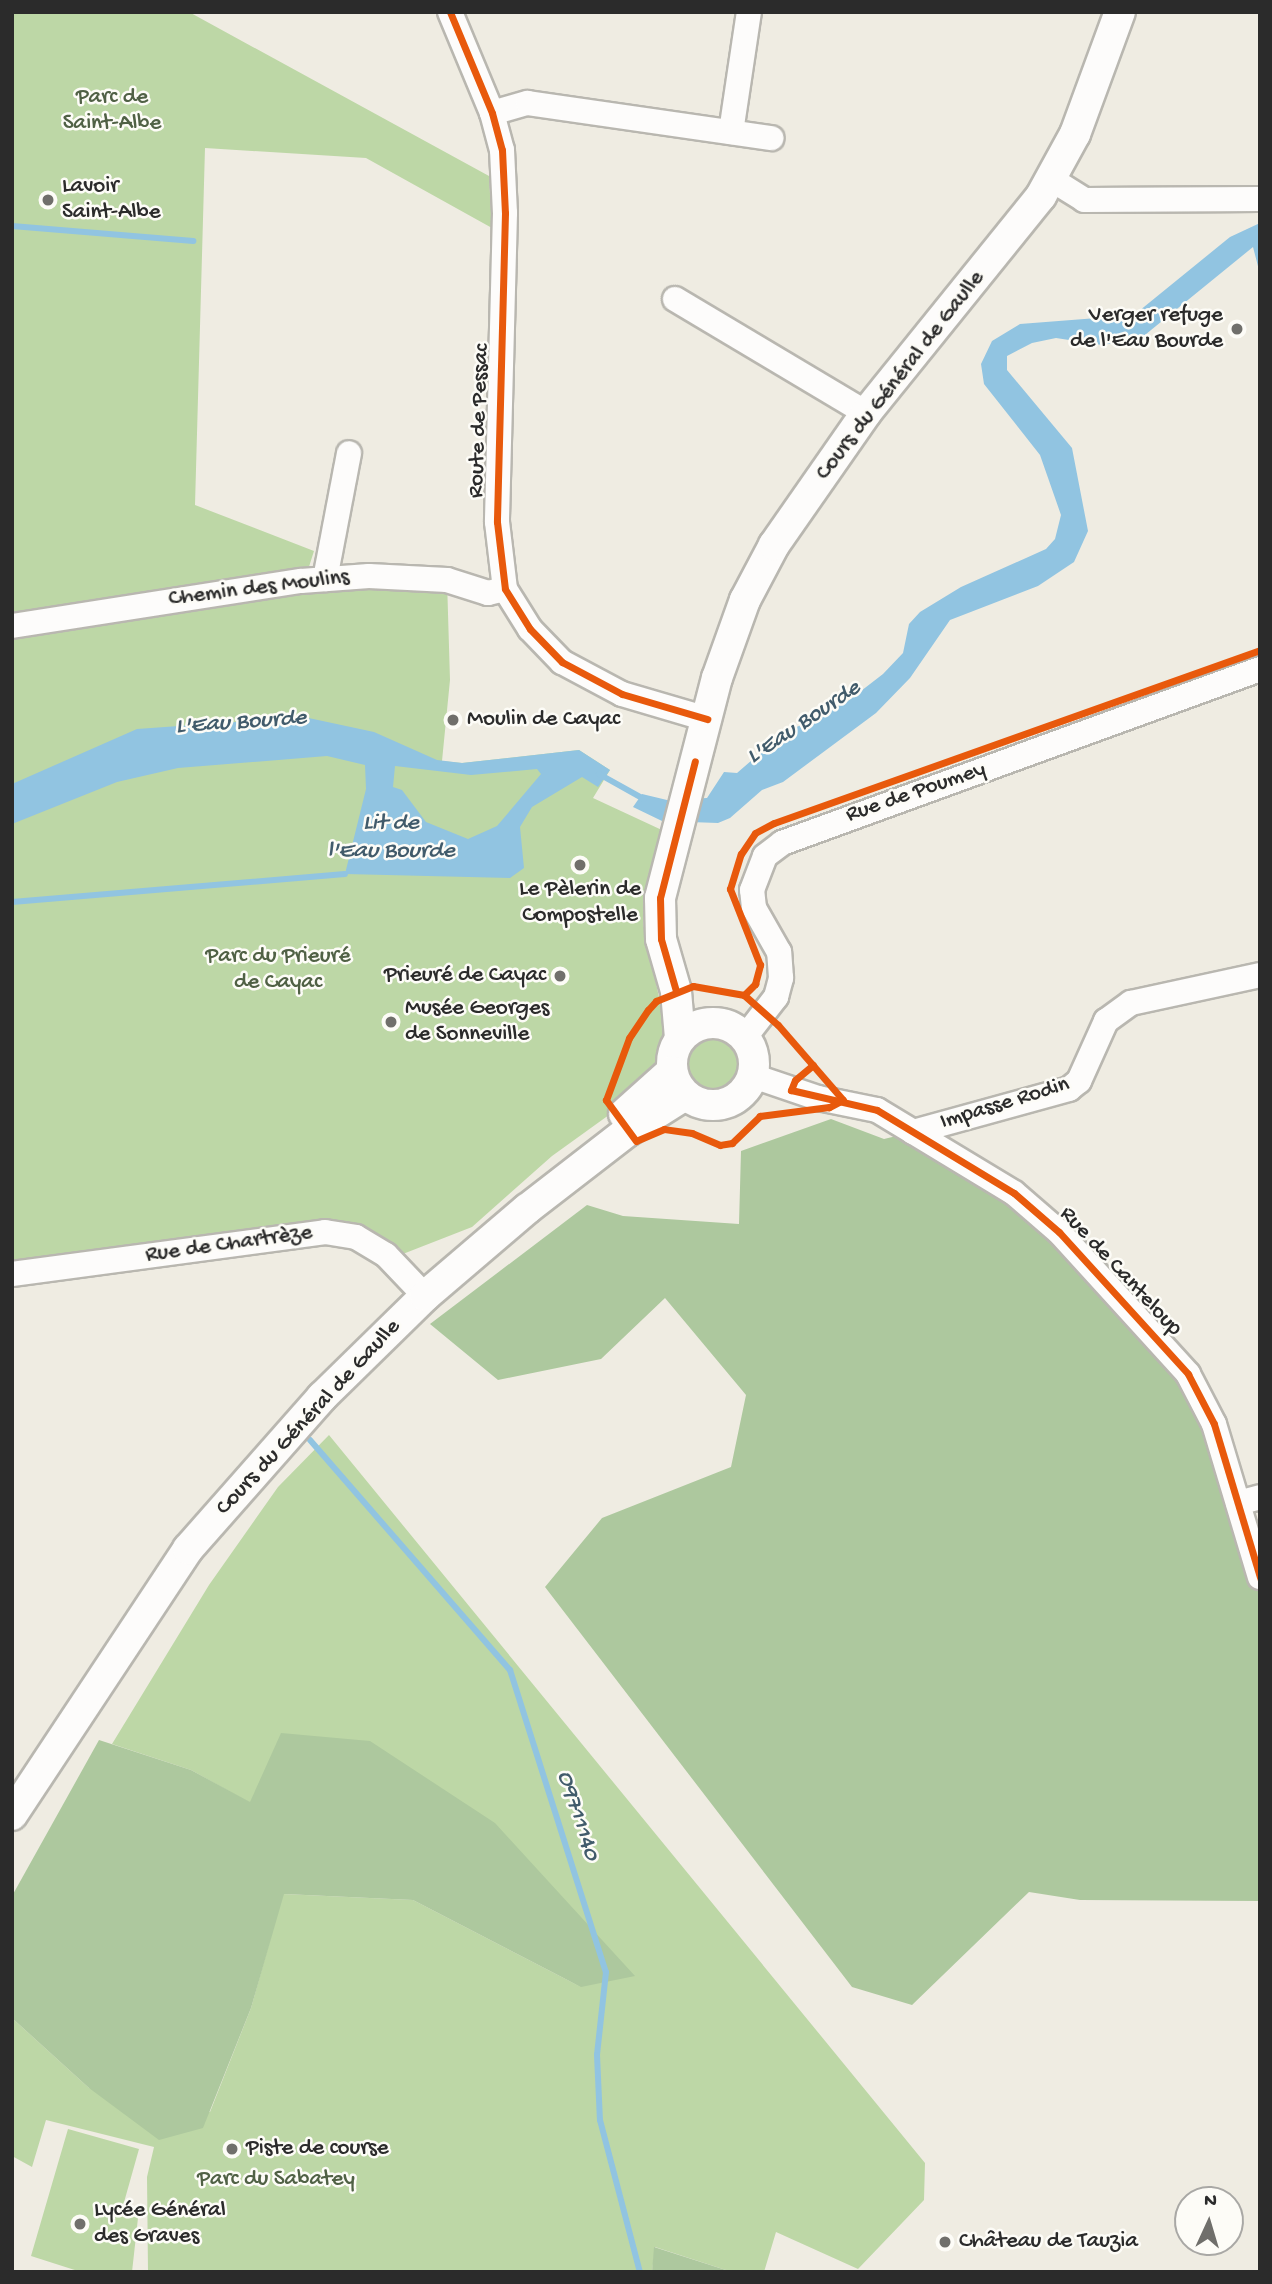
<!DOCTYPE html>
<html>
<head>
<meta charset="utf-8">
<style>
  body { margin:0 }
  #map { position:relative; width:1272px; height:2284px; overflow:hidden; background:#efece2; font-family:"Gochi Hand",sans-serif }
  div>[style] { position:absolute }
  .green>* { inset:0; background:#bdd7a6 }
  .round { border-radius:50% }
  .forest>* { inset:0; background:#adc89e }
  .water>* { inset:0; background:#91c4e1 }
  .stream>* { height:6px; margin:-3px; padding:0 3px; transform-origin:3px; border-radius:3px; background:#91c4e1 }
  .roads { filter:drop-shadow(2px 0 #b9b7b0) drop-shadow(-2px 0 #b9b7b0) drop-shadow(0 2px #b9b7b0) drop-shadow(0 -2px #b9b7b0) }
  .minor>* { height:24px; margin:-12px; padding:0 12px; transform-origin:12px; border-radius:12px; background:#fdfcfb }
  .major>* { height:30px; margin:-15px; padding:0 15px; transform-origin:15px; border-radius:15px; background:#fdfcfb }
  .major>.ring { margin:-15px; padding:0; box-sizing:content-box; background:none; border:30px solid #fdfcfb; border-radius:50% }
  .cycleway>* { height:7px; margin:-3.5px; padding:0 3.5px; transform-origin:3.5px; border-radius:3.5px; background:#e8590c }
  .dots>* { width:19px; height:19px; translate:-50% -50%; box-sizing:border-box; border:4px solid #fdfcf7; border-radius:50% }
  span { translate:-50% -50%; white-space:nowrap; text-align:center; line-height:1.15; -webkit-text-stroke:5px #fdfcf7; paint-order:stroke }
  .park-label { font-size:23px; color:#506145 }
  .poi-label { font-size:23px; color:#2b2b2b }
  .left { translate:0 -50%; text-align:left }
  .right { translate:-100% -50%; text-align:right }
  .street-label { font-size:23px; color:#2b2b2b }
  .water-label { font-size:24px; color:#415b6b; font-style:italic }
  .frame { position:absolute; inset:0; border:14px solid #2b2b2b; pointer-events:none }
  .north { position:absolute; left:1174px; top:2186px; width:70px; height:70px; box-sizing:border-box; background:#fdfcf7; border:2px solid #a9a8a5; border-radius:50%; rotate:4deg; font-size:19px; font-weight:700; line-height:28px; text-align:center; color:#2b2b2b }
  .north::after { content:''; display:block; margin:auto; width:24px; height:32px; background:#706f6b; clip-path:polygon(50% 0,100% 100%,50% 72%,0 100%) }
</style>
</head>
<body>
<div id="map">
  <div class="green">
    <div style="clip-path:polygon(12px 12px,189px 12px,489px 176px,492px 228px,366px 158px,205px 148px,195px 505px,314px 551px,307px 573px,447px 580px,450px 680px,442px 761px,462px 763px,579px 750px,610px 770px,593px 798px,664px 831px,647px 884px,643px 923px,667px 1034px,645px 1089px,552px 1156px,472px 1227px,390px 1259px,356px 1237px,12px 1274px)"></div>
    <div class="round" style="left:682px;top:1033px;width:62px;height:62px"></div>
    <div style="clip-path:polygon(329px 1435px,925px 2163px,924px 2200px,858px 2269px,776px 2232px,764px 2272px,732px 2272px,655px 2247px,652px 2272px,148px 2272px,147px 2177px,154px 2147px,46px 2120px,32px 2167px,12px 2156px,12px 2018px,89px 2088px,210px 2112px,251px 2008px,283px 1894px,413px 1900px,581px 1987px,191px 1770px,112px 1744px,209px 1585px,278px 1487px)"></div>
    <div style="clip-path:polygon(68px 2129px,139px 2149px,121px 2213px,138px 2218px,132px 2272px,81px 2272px,31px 2256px)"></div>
  </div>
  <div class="forest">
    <div style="clip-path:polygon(831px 1119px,884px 1139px,913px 1132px,1014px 1193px,1188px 1374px,1260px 1577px,1260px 1901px,1080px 1900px,1029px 1892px,912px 2005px,852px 1987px,545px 1587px,602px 1518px,731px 1467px,746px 1395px,665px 1298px,601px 1359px,498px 1380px,430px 1324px,587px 1205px,623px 1216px,739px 1224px,741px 1151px)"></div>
    <div style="clip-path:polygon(281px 1733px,370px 1741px,495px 1823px,635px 1976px,581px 1987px,413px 1900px,284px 1894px,251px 2008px,203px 2128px,159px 2140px,89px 2088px,12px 2018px,12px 1896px,99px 1740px,191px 1770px,250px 1802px)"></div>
    <div style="clip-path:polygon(654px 2247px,732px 2272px,652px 2272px)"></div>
  </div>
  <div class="water">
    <div style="clip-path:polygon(1260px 223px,1260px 274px,1253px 247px,1140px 339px,1102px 345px,1056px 338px,1032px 343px,1007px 356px,1007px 370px,1072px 448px,1088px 531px,1074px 562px,1038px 586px,950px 620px,910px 678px,876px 713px,783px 782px,762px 790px,730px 818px,718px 823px,662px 821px,633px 807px,642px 794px,667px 800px,707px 798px,724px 772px,737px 773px,781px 735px,848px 701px,883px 674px,903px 653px,909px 624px,920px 612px,961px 587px,1046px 549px,1055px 539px,1061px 515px,1040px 455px,984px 384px,981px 364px,992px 341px,1020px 324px,1123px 316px,1139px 311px,1230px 237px)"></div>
    <div style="clip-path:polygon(evenodd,304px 717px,374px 732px,437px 760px,462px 763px,579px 750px,610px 770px,598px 787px,582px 777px,532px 807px,520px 827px,524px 868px,510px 878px,345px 874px,366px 789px,365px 765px,327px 756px,178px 768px,117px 782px,12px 824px,12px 784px,137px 729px,304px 717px,395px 766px,471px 775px,537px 769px,541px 774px,497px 826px,468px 839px,426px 822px,402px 790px,393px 787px,395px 766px)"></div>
  </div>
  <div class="stream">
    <div style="left:12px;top:226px;width:182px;rotate:4.7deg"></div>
    <div style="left:599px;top:774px;width:51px;rotate:29.1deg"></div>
    <div style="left:12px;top:902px;width:334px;rotate:-4.8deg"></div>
    <div style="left:310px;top:1440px;width:305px;rotate:49deg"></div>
    <div style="left:510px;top:1670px;width:317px;rotate:72.4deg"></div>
    <div style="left:606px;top:1972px;width:83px;rotate:96.2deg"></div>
    <div style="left:597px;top:2055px;width:65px;rotate:87.4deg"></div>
    <div style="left:600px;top:2120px;width:157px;rotate:75.3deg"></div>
  </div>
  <div class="roads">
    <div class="minor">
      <div style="left:450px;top:12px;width:109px;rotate:67.4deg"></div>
      <div style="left:492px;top:113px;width:38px;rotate:75deg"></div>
      <div style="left:502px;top:150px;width:63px;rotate:87.3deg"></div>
      <div style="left:505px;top:213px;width:309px;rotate:91.5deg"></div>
      <div style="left:497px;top:522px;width:67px;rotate:83.2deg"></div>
      <div style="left:505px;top:589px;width:47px;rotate:58deg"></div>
      <div style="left:530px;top:629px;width:46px;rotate:45.9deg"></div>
      <div style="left:562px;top:662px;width:68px;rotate:28.1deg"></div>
      <div style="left:622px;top:694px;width:89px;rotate:16.4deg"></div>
      <div style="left:492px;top:113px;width:37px;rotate:-16deg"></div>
      <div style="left:528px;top:103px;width:246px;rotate:8.2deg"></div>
      <div style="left:731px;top:132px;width:121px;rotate:-81.5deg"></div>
      <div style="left:1051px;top:179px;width:39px;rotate:32deg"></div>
      <div style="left:1084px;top:200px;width:176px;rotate:-0.3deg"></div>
      <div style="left:675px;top:299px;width:222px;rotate:30.8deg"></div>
      <div style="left:325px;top:579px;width:128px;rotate:-79.2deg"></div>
      <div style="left:12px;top:626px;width:292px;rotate:-8.9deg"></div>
      <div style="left:301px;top:581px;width:68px;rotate:-4.2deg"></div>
      <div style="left:369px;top:576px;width:78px;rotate:2.9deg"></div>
      <div style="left:447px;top:580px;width:43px;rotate:17.6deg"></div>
      <div style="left:488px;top:593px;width:17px;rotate:-13deg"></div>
      <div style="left:745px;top:1037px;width:51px;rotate:-52.2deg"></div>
      <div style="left:776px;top:997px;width:20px;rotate:-75deg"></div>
      <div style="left:781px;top:978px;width:26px;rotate:-94deg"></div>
      <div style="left:779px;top:952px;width:51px;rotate:-119.6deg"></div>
      <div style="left:754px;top:908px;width:18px;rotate:-96deg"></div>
      <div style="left:752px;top:890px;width:36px;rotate:-69deg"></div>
      <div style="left:765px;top:856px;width:21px;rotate:-37deg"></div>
      <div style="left:782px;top:843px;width:509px;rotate:-20deg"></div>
      <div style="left:753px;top:1076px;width:69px;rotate:18.7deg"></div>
      <div style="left:818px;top:1098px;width:60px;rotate:11.5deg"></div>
      <div style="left:877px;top:1110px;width:160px;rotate:31.2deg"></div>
      <div style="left:1014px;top:1193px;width:60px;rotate:40.9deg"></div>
      <div style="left:1059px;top:1232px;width:192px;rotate:47.7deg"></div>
      <div style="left:1188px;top:1374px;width:56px;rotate:62.5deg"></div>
      <div style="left:1214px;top:1424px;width:160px;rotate:73.3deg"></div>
      <div style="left:913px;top:1132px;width:162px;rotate:-15.4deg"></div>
      <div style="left:1069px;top:1089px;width:13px;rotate:-39deg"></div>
      <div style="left:1079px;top:1081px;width:66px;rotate:-65.8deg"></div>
      <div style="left:1106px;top:1021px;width:31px;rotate:-36deg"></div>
      <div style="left:1131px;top:1003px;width:132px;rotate:-12.2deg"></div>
      <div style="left:12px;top:1274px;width:316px;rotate:-7.6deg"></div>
      <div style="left:325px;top:1232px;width:31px;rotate:9deg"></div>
      <div style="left:356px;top:1237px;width:35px;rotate:31deg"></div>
      <div style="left:386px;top:1255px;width:57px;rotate:46.4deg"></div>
      <div style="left:1238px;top:1503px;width:23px;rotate:-15deg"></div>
    </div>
    <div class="major">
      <div class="ring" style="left:672px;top:1023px;width:52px;height:52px"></div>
      <div style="left:680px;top:1038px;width:47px;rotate:-94.9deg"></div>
      <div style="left:676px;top:991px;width:54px;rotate:-106.1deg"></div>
      <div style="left:661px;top:939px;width:41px;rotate:-91.4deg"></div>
      <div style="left:660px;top:898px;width:227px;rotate:-75.5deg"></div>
      <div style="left:717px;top:678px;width:83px;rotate:-70.3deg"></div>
      <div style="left:745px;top:600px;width:62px;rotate:-62.2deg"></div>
      <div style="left:774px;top:545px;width:161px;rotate:-55.1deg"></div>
      <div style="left:866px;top:413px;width:279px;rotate:-51.1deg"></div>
      <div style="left:1041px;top:196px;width:71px;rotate:-61.3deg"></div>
      <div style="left:1075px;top:134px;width:130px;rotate:-69.8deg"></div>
      <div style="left:624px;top:1114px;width:64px;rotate:-41.9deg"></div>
      <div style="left:12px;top:1815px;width:319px;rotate:-56.5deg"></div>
      <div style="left:188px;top:1549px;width:203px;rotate:-48.6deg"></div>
      <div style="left:322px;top:1397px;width:144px;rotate:-44.4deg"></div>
      <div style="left:425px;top:1296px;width:134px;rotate:-40.5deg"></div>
      <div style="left:527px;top:1209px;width:128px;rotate:-37.7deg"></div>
      <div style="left:628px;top:1131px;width:67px;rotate:-32.3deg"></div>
    </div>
  </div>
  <div class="cycleway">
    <div style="left:450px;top:12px;width:109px;rotate:67.4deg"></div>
    <div style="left:492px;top:113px;width:38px;rotate:75deg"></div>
    <div style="left:502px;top:150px;width:63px;rotate:87.3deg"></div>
    <div style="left:505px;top:213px;width:309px;rotate:91.5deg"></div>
    <div style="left:497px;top:522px;width:67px;rotate:83.2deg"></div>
    <div style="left:505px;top:589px;width:47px;rotate:58deg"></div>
    <div style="left:530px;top:629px;width:46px;rotate:45.9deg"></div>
    <div style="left:562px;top:662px;width:68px;rotate:28.1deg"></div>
    <div style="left:622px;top:694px;width:89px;rotate:16.4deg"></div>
    <div style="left:693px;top:986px;width:52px;rotate:10deg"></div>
    <div style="left:744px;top:995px;width:45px;rotate:41.4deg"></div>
    <div style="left:778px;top:1025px;width:99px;rotate:49.1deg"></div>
    <div style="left:843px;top:1100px;width:16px;rotate:153deg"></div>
    <div style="left:829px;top:1107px;width:70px;rotate:172.6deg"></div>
    <div style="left:760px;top:1116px;width:39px;rotate:136deg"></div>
    <div style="left:732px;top:1143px;width:12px;rotate:171deg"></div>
    <div style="left:720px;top:1145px;width:30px;rotate:-157deg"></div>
    <div style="left:692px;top:1133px;width:28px;rotate:-172deg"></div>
    <div style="left:664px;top:1129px;width:30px;rotate:157deg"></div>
    <div style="left:636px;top:1141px;width:51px;rotate:-126.2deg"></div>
    <div style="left:606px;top:1100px;width:66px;rotate:-69.6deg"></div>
    <div style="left:629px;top:1038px;width:34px;rotate:-56deg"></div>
    <div style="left:648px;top:1010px;width:12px;rotate:-48deg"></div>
    <div style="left:656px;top:1001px;width:40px;rotate:-22deg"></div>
    <div style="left:676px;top:991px;width:54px;rotate:-106.1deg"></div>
    <div style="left:661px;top:939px;width:41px;rotate:-91.4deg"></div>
    <div style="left:660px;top:898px;width:141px;rotate:-75.7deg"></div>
    <div style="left:744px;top:995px;width:16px;rotate:-45deg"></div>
    <div style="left:755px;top:984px;width:20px;rotate:-75deg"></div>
    <div style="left:760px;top:965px;width:82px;rotate:-111.5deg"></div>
    <div style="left:730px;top:889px;width:37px;rotate:-73deg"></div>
    <div style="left:741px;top:854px;width:25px;rotate:-56deg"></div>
    <div style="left:755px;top:833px;width:21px;rotate:-28deg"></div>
    <div style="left:774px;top:823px;width:516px;rotate:-19.59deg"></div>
    <div style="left:813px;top:1065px;width:23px;rotate:140deg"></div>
    <div style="left:795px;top:1080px;width:11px;rotate:112deg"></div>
    <div style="left:791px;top:1090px;width:88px;rotate:13.1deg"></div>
    <div style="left:877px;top:1110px;width:160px;rotate:31.2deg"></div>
    <div style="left:1014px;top:1193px;width:60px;rotate:40.9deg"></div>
    <div style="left:1059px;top:1232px;width:192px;rotate:47.7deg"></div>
    <div style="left:1188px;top:1374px;width:56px;rotate:62.5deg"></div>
    <div style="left:1214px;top:1424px;width:160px;rotate:73.3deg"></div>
  </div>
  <div class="dots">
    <div style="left:48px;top:200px;background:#706f6b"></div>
    <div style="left:1237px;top:329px;background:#706f6b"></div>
    <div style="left:453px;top:720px;background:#706f6b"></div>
    <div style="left:580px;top:865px;background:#706f6b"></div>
    <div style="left:560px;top:976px;background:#706f6b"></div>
    <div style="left:391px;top:1022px;background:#706f6b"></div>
    <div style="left:232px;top:2149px;background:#706f6b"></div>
    <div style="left:80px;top:2224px;background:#706f6b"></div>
    <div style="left:945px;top:2242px;background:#706f6b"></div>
  </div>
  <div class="park-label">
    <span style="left:112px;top:111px">Parc de<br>Saint-Albe</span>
    <span style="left:278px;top:970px">Parc du Prieuré<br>de Cayac</span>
    <span style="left:276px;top:2180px">Parc du Sabatey</span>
  </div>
  <div class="poi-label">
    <span class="left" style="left:62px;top:200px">Lavoir<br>Saint-Albe</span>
    <span class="right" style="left:1223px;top:329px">Verger refuge<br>de l'Eau Bourde</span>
    <span class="left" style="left:467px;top:720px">Moulin de Cayac</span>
    <span style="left:580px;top:903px">Le Pèlerin de<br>Compostelle</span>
    <span class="right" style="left:546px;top:976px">Prieuré de Cayac</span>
    <span class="left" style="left:405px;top:1022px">Musée Georges<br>de Sonneville</span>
    <span class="left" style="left:246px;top:2149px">Piste de course</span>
    <span class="left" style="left:94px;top:2224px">Lycée Général<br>des Graves</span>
    <span class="left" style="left:959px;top:2242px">Château de Tauzia</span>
  </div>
  <div class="street-label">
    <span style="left:901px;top:376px;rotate:-52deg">Cours du Général de Gaulle</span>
    <span style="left:480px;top:421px;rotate:-88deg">Route de Pessac</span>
    <span style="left:259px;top:589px;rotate:-7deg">Chemin des Moulins</span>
    <span style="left:916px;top:793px;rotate:-19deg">Rue de Poumey</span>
    <span style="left:1005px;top:1104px;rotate:-17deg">Impasse Rodin</span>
    <span style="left:229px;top:1245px;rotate:-8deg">Rue de Chartrèze</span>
    <span style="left:1120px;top:1272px;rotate:47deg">Rue de Canteloup</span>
    <span style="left:309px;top:1418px;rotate:-47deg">Cours du Général de Gaulle</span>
  </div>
  <div class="water-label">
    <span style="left:241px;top:723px;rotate:-4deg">L'Eau Bourde</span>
    <span style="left:804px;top:723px;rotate:-34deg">L'Eau Bourde</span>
    <span style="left:391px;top:838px">Lit de<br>l'Eau Bourde</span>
    <span style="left:577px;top:1816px;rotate:72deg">O9711140</span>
  </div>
  <div class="frame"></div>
  <div class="north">N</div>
</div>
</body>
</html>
